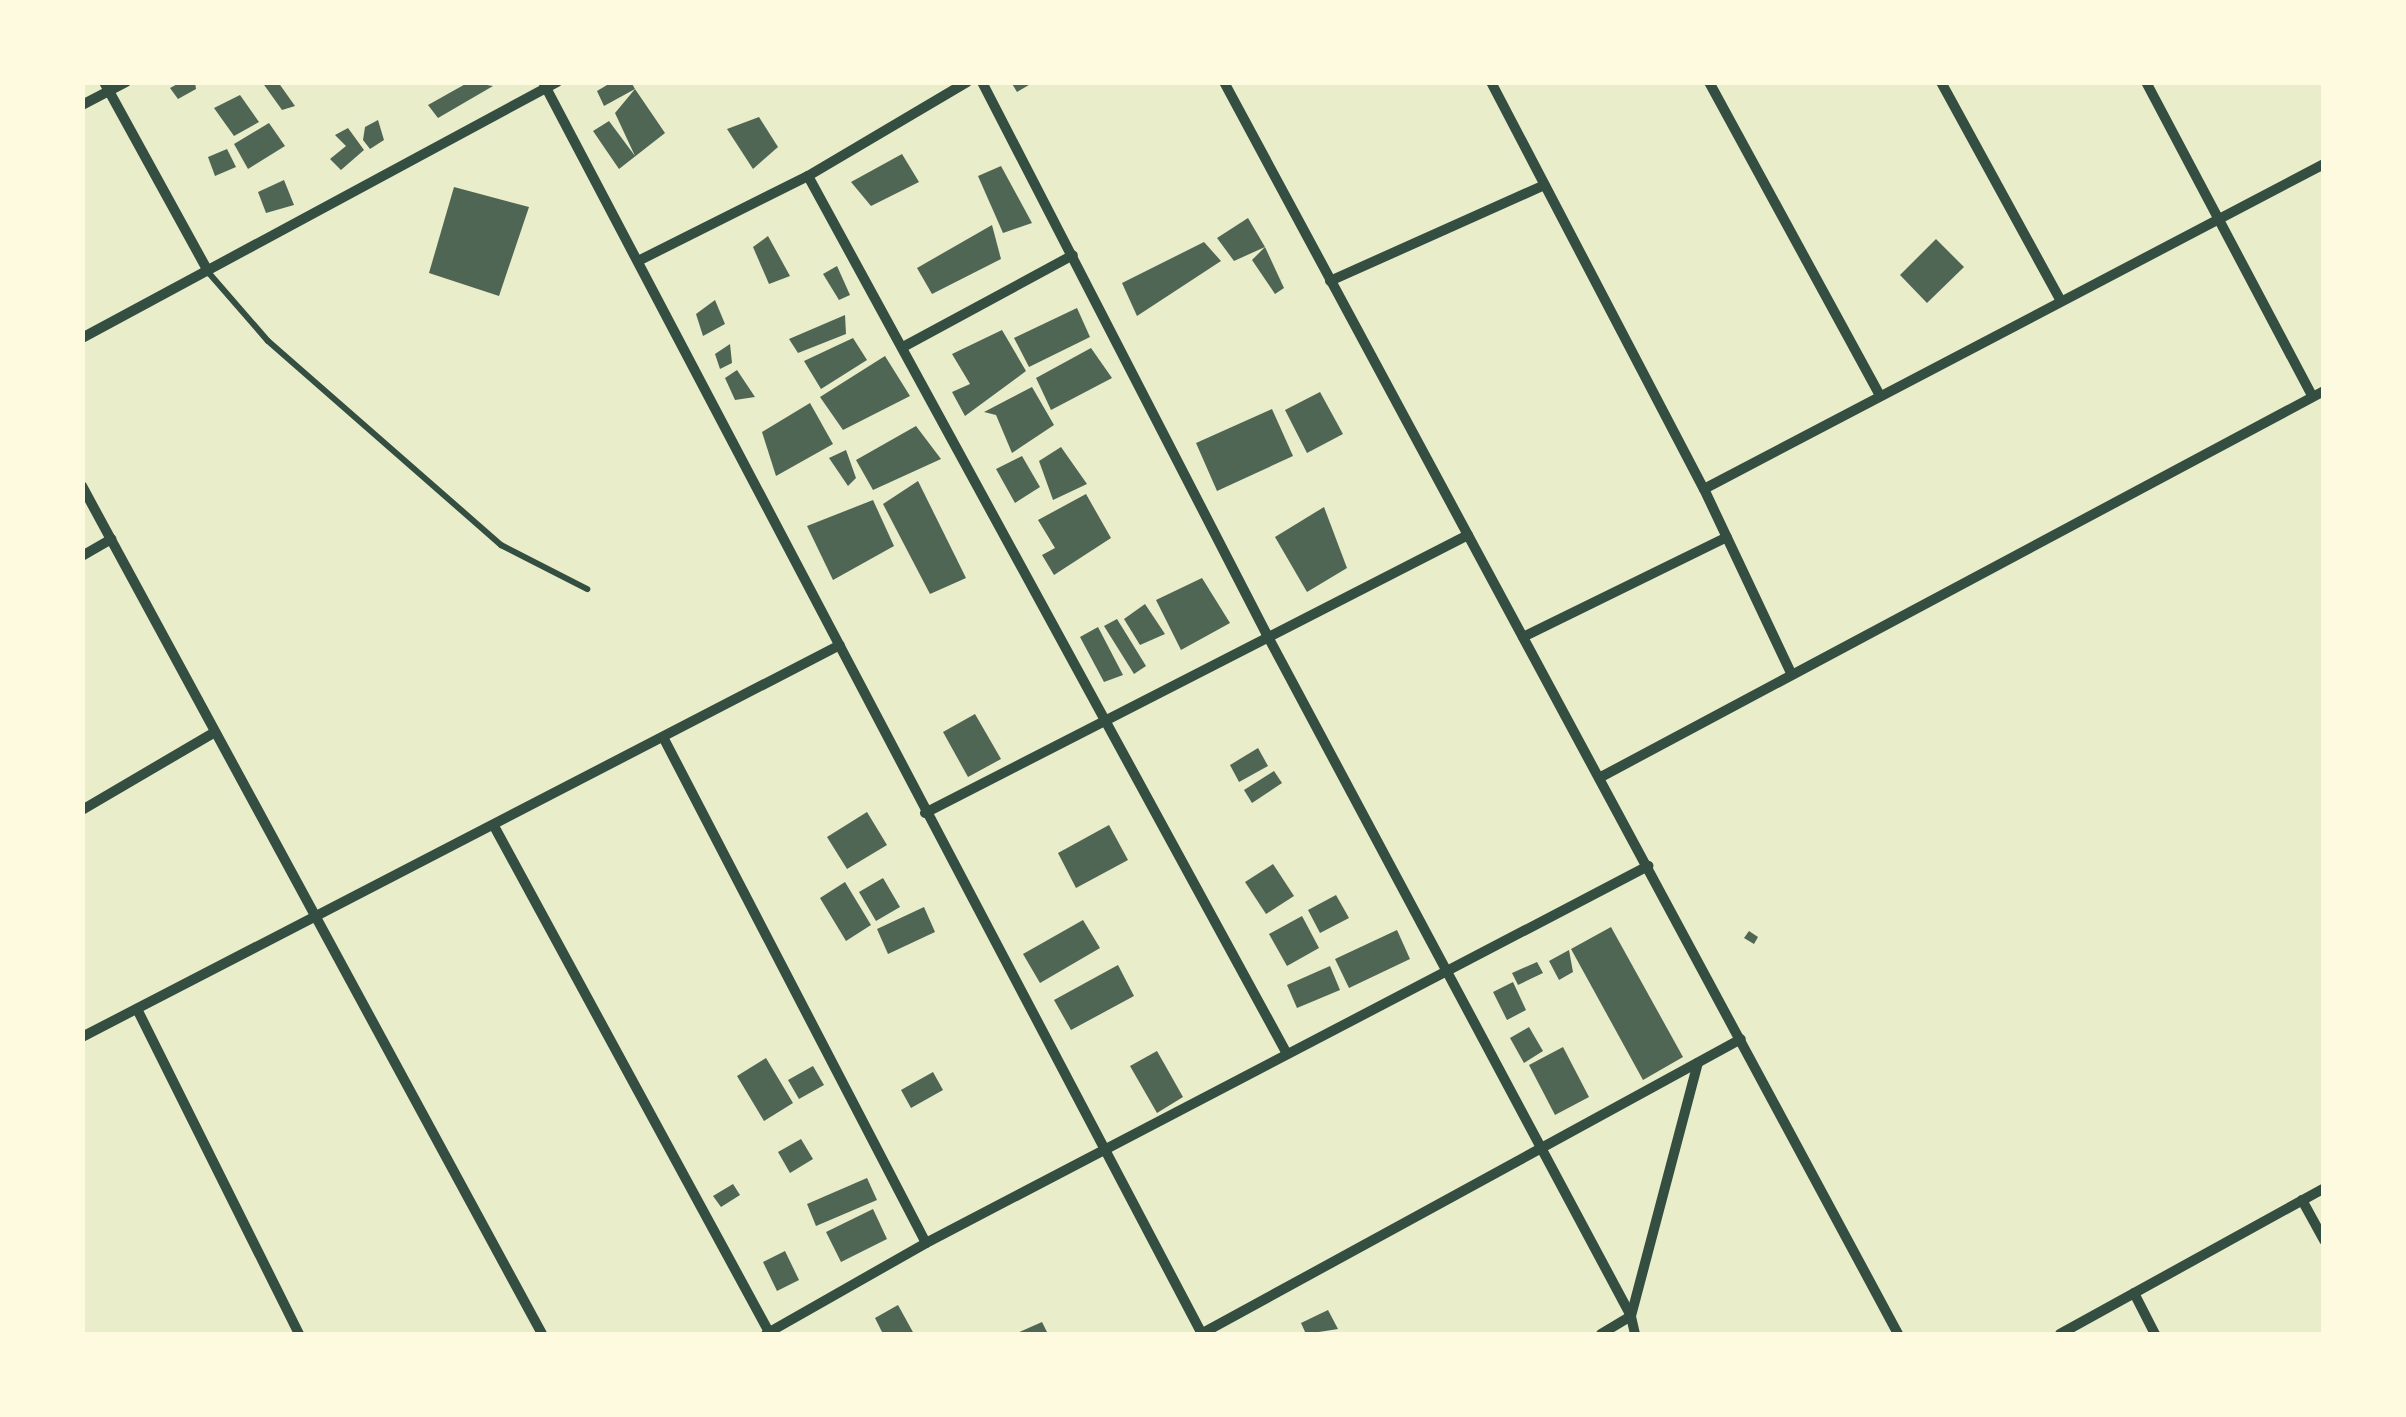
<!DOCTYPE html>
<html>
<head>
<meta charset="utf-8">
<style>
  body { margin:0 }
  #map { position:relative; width:2406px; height:1417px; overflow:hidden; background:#e9edc9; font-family:Montserrat,sans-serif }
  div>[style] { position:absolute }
  .building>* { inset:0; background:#4f6655 }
  .service>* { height:6px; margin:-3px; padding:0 3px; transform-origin:3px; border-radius:3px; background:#344e41 }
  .minor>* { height:10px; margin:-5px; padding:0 5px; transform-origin:5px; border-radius:5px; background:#344e41 }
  span { translate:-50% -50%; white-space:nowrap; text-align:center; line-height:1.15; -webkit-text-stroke:10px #fefae0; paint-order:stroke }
  .frame { position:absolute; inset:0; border:85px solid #fefae0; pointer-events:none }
</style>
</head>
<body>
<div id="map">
  <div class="building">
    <div style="clip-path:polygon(181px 82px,195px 82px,196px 89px,178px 99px,170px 88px)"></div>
    <div style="clip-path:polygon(262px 82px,278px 82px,295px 106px,282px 110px)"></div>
    <div style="clip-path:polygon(469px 82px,493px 86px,438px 118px,428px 105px)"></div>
    <div style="clip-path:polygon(612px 82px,631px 82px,635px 89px,604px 106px,597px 91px)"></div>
    <div style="clip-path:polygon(1011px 82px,1034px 82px,1017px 92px)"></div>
    <div style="clip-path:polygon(635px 89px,665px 133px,619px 169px,593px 131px,609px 121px,635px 156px,615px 113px)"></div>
    <div style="clip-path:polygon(240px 95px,259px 122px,234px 136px,214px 108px)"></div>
    <div style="clip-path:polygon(759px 117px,778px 147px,753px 169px,727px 129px)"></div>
    <div style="clip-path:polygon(378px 120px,384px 140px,370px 149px,363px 140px,365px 127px)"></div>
    <div style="clip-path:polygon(269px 123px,285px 146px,248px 169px,234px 144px)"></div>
    <div style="clip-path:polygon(348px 128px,364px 150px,341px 170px,330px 159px,346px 146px,335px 135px)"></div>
    <div style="clip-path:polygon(227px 149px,236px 167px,215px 176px,208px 157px)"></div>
    <div style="clip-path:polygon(902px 154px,919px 182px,871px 206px,851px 182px)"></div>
    <div style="clip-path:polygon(1001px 166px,1032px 223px,1003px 233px,978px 176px)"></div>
    <div style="clip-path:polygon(284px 180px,294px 205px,266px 213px,258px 192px)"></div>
    <div style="clip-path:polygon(454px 187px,529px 207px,499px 296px,429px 273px)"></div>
    <div style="clip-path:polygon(1248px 218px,1265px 247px,1234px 261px,1217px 238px)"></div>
    <div style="clip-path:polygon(992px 225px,1001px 259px,932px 294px,917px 268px)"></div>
    <div style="clip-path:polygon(768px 236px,790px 276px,769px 284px,753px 247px)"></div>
    <div style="clip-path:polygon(1936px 239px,1964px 267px,1927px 303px,1900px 275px)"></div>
    <div style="clip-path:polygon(1204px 242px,1221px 261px,1137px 316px,1122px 283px)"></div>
    <div style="clip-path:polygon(1265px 247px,1284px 288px,1275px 294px,1252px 260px)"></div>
    <div style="clip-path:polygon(837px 266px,850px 295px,839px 300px,823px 274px)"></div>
    <div style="clip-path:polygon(715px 300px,725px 324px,703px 336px,696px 314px)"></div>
    <div style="clip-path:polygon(1077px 308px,1090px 337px,1029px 367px,1014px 338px)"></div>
    <div style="clip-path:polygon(845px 315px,846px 334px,798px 353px,789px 339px)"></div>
    <div style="clip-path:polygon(1002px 330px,1026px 371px,965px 416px,952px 392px,970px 384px,952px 354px)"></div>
    <div style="clip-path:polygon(853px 338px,867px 360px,821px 389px,804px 361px)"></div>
    <div style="clip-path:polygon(730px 344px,732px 363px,720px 369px,715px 354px)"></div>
    <div style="clip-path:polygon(1091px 348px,1112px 378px,1051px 410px,1036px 378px)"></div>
    <div style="clip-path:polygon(885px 356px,910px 396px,843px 430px,820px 397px)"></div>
    <div style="clip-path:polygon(737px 370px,755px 397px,735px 400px,725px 378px)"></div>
    <div style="clip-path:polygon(1032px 387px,1054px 425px,1012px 453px,996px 415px,984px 412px)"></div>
    <div style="clip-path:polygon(1320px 392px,1343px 434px,1307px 453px,1285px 410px)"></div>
    <div style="clip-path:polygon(810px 403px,833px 444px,776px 476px,762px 432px)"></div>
    <div style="clip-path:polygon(1272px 409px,1293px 456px,1217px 491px,1196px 443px)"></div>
    <div style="clip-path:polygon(916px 426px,941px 459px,873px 490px,856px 460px)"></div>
    <div style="clip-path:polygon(1061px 447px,1087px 484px,1053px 500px,1039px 461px)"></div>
    <div style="clip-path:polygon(846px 450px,856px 478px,848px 486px,829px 458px)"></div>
    <div style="clip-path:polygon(1022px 456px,1040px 487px,1015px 503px,996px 469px)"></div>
    <div style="clip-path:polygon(918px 481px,966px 578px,930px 594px,883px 504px)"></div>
    <div style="clip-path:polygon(1086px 494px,1111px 538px,1054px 575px,1042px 555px,1055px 548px,1038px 520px)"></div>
    <div style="clip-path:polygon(873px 500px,894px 546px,833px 580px,807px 526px)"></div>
    <div style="clip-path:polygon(1324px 507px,1347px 568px,1307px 592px,1275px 537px)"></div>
    <div style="clip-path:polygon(1202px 578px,1230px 623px,1181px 650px,1156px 600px)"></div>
    <div style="clip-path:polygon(1145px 604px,1165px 634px,1140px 645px,1124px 619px)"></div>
    <div style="clip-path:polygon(1117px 619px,1146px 666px,1134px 674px,1104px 626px)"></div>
    <div style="clip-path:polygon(1098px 627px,1123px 675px,1104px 682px,1080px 637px)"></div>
    <div style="clip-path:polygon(975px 714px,1001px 759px,968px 777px,943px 732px)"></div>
    <div style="clip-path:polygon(1258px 748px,1268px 766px,1239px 782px,1230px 765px)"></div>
    <div style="clip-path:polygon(1274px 771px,1282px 783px,1252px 803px,1244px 790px)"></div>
    <div style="clip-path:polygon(867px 812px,887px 845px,847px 869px,827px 837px)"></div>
    <div style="clip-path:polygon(1109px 825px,1128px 860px,1076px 888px,1058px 853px)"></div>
    <div style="clip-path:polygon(1273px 864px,1294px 896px,1266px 914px,1245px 882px)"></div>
    <div style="clip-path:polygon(883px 878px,900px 907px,876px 921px,859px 892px)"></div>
    <div style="clip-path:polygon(845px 882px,871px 925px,846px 941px,820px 898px)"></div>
    <div style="clip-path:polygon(1336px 895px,1349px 918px,1320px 933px,1308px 910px)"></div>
    <div style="clip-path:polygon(924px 907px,935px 932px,888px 954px,877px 929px)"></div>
    <div style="clip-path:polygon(1302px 916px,1319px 948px,1287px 966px,1269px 934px)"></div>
    <div style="clip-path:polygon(1083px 920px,1100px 948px,1040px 983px,1023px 954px)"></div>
    <div style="clip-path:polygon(1611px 927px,1683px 1057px,1643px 1080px,1571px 949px)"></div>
    <div style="clip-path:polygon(1397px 930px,1410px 959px,1349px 988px,1335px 959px)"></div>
    <div style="clip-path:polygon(1749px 931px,1758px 937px,1754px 944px,1744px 938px)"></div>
    <div style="clip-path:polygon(1569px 950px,1573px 972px,1559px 980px,1549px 961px)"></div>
    <div style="clip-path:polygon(1537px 962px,1543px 973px,1518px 985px,1512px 973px)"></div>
    <div style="clip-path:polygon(1118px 965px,1134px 996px,1071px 1030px,1054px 1000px)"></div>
    <div style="clip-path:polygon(1330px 966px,1340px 990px,1297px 1008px,1287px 985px)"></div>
    <div style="clip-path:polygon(1513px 982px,1526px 1010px,1507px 1020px,1493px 992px)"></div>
    <div style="clip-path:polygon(1529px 1027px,1543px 1051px,1524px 1063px,1510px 1038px)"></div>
    <div style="clip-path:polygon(1563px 1047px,1589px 1097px,1555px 1115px,1529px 1065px)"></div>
    <div style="clip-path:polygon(1157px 1051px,1183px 1097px,1157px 1113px,1130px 1066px)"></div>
    <div style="clip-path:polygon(766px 1058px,793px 1103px,764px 1121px,737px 1076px)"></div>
    <div style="clip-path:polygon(813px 1066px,824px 1085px,799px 1099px,788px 1080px)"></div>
    <div style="clip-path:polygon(933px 1072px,943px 1090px,911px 1108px,901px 1090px)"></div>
    <div style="clip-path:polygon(801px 1139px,813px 1159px,790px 1173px,778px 1152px)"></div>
    <div style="clip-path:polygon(867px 1178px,877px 1200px,816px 1226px,807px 1204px)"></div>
    <div style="clip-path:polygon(733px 1184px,740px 1195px,721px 1207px,713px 1196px)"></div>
    <div style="clip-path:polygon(873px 1209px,887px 1239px,841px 1262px,826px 1232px)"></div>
    <div style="clip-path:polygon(785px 1251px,799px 1280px,777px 1291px,763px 1262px)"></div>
    <div style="clip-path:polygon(898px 1305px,914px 1334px,883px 1334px,875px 1318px)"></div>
    <div style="clip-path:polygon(1328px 1310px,1338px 1329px,1306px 1334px,1301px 1323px)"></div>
    <div style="clip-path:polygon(1042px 1322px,1048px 1334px,1015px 1334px)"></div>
  </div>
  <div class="service">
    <div style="left:208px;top:272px;width:91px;rotate:49deg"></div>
    <div style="left:268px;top:341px;width:310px;rotate:41.2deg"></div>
    <div style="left:501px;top:545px;width:97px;rotate:27.1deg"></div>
  </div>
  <div class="minor">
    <div style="left:104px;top:82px;width:216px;rotate:61.2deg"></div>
    <div style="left:543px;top:82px;width:1415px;rotate:62.24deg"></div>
    <div style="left:982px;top:82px;width:620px;rotate:62.73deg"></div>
    <div style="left:1266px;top:633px;width:774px;rotate:61.88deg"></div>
    <div style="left:1631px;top:1316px;width:35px;rotate:149deg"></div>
    <div style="left:1224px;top:82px;width:1422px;rotate:61.7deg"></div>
    <div style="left:1491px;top:82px;width:459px;rotate:62.4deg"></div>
    <div style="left:1704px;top:489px;width:204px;rotate:64.7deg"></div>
    <div style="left:1709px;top:82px;width:357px;rotate:61.4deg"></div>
    <div style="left:1941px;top:82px;width:247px;rotate:61.3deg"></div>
    <div style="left:2146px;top:82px;width:355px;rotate:62.1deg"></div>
    <div style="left:82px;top:105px;width:50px;rotate:-27.6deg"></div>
    <div style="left:808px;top:176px;width:1000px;rotate:61.38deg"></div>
    <div style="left:638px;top:261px;width:190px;rotate:-26.6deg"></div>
    <div style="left:808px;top:176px;width:185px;rotate:-30.6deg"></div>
    <div style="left:1330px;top:281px;width:235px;rotate:-24.1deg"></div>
    <div style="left:82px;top:338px;width:540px;rotate:-28.32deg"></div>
    <div style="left:903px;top:347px;width:193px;rotate:-28.4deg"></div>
    <div style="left:82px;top:486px;width:965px;rotate:61.52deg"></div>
    <div style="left:1704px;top:489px;width:700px;rotate:-27.66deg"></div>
    <div style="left:82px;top:556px;width:34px;rotate:-30deg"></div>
    <div style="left:1523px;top:637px;width:227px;rotate:-26.1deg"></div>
    <div style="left:663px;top:737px;width:570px;rotate:62.54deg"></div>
    <div style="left:1599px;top:778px;width:822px;rotate:-28.09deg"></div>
    <div style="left:82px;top:810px;width:154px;rotate:-30.4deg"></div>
    <div style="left:925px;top:813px;width:610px;rotate:-27.11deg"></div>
    <div style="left:494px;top:826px;width:578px;rotate:61.48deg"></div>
    <div style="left:137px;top:1009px;width:363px;rotate:63.5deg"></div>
    <div style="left:82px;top:1037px;width:853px;rotate:-27.35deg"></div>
    <div style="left:2302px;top:1200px;width:46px;rotate:61.2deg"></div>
    <div style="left:2134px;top:1293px;width:46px;rotate:62.9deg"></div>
    <div style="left:766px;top:1334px;width:184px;rotate:-29.6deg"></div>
    <div style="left:926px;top:1243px;width:815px;rotate:-27.57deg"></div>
    <div style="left:1201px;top:1334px;width:615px;rotate:-28.65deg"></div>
    <div style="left:1635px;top:1334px;width:18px;rotate:-103deg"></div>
    <div style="left:1631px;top:1316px;width:262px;rotate:-75.2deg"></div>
    <div style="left:2060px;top:1334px;width:302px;rotate:-28.9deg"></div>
  </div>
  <div class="frame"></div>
</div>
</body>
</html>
